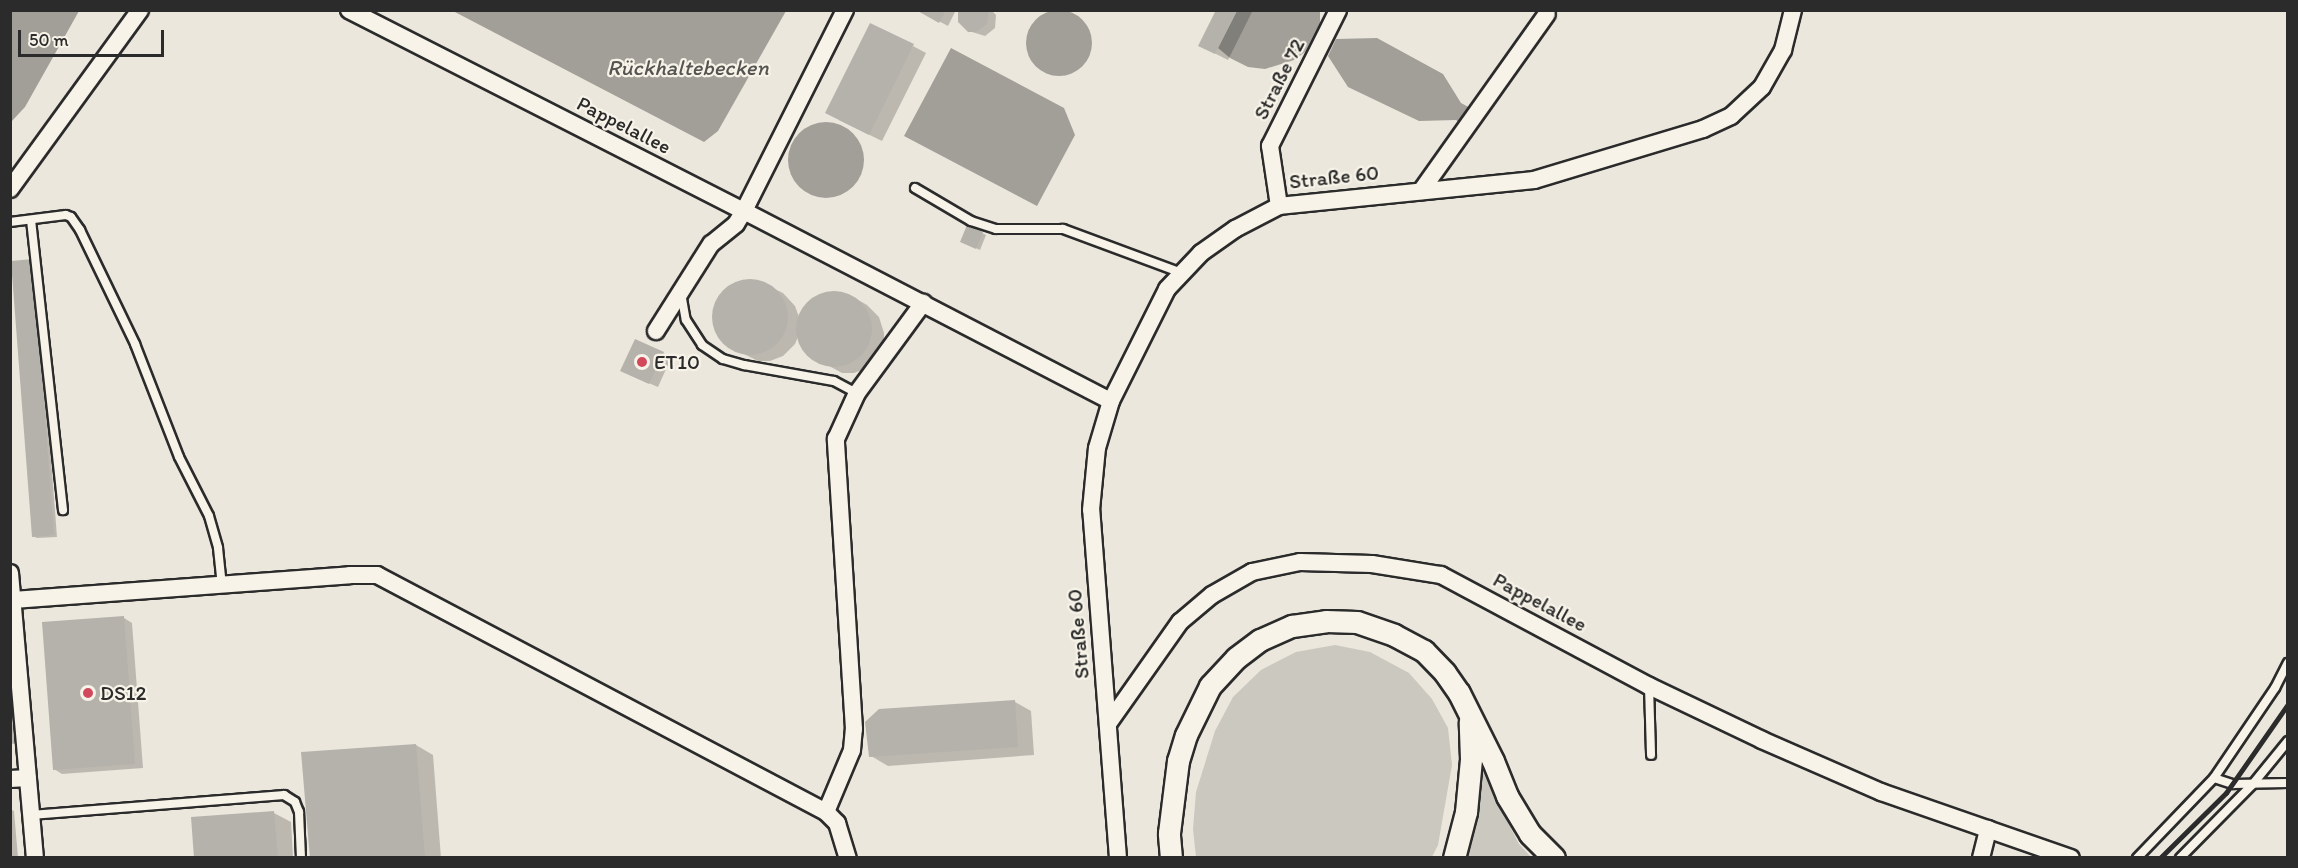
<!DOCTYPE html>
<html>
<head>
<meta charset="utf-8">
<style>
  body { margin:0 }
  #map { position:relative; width:2298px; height:868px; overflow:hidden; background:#ebe7dd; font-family:Itim,sans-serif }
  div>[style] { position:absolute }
  .green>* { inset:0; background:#cbc8bf }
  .water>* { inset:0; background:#a29f98 }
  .round { border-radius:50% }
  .shadow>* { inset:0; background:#0003 }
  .building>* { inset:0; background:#b5b2ab }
  .roads { filter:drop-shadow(2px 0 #2b2b2b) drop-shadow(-2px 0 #2b2b2b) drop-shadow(0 2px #2b2b2b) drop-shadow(0 -2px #2b2b2b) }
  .service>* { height:8px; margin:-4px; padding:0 4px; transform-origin:4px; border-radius:4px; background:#f7f3e8 }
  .minor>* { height:16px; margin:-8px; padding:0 8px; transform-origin:8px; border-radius:8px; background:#f7f3e8 }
  .tertiary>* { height:21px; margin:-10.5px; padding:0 10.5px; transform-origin:10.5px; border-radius:10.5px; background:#f7f3e8 }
  .rail>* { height:4.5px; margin:-2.25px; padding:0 2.25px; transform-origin:2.25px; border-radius:2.25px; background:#2b2b2b }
  .dots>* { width:16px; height:16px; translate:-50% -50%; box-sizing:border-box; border:3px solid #f7f3e8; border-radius:50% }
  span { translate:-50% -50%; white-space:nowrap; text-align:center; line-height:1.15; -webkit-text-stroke:4.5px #f7f3e8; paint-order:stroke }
  .street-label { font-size:21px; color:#2b2b2b }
  .poi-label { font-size:21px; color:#2b2b2b }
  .left { translate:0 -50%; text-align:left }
  .water-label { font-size:22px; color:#555451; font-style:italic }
  .frame { position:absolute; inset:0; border:12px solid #2b2b2b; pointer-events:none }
  .scale { position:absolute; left:18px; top:30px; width:146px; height:27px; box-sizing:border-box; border:3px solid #2b2b2b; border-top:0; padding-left:8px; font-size:18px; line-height:21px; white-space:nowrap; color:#2b2b2b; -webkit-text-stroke:4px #f7f3e8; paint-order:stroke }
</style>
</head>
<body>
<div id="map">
  <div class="green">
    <div style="clip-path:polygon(1335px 645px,1370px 652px,1409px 673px,1432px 699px,1448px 728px,1452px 765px,1438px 845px,1432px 857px,1196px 857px,1193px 829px,1196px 792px,1215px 731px,1233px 697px,1261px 670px,1296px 652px)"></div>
    <div style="clip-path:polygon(1481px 761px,1502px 811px,1519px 844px,1531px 857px,1466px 858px,1475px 813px)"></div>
  </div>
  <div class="water">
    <div class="round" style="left:1026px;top:10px;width:66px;height:66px"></div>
    <div style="clip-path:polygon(11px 10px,79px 11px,25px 107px,11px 122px)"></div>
    <div style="clip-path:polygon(453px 11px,786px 11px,718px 131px,704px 142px)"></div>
    <div style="clip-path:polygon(1237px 11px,1320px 11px,1320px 23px,1305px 52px,1294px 60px,1265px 69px,1248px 67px,1230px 58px,1218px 48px)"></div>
    <div style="clip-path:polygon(1377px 38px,1443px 74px,1461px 103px,1472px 109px,1463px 125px,1456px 120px,1419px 121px,1348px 87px,1328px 56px,1336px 39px)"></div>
    <div style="clip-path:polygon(951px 48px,1064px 108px,1075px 135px,1037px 206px,904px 136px)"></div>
    <div class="round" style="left:788px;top:122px;width:76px;height:76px"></div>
  </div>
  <div class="shadow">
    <div style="clip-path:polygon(918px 10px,956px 10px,948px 26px)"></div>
    <div style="clip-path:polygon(959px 10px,991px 10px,996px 15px,995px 28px,985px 36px,972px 32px)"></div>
    <div style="clip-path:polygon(1218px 10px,1253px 10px,1228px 60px,1212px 52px)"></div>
    <div style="clip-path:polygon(913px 46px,926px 53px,882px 141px,839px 120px)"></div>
    <div style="clip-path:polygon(968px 226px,986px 235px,980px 250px,965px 243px)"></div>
    <div style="clip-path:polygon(36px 263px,57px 537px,37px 538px,33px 536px)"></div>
    <div style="clip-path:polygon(758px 281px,783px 293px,795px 306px,799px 317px,811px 300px,820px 295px,842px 293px,853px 297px,867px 305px,879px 317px,884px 333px,884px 344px,867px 368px,854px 373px,842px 373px,809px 355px,802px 347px,799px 334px,795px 344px,783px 356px,770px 361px,758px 361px,738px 351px,725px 344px,718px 335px,713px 316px,715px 305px,727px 288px,736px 283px)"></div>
    <div style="clip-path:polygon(663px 353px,671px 358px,658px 387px,630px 375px)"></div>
    <div style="clip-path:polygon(10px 576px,24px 743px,10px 744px)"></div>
    <div style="clip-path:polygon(124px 618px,132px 623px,143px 768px,62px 774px,54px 769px)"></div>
    <div style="clip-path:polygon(1015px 702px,1031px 711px,1034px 755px,888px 766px,871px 756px)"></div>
    <div style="clip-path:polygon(416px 745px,433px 755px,441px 858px,311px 858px)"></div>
    <div style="clip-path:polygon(10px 809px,14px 811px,18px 858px,10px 858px)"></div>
    <div style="clip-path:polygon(274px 813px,291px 822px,293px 858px,196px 858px)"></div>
  </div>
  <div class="building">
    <div style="clip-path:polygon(916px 10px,946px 10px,939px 23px)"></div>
    <div style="clip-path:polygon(958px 10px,989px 10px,987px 24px,976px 32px,968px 32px,958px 22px)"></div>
    <div style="clip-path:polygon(1216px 10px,1237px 10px,1215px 54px,1198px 46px)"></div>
    <div style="clip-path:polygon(870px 23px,914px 44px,869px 135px,825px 113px)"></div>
    <div style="clip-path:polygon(967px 225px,983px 232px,976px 249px,960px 242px)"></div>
    <div style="clip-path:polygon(33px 259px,54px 535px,32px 537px,11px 261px)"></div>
    <div class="round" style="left:712px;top:279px;width:76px;height:76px"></div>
    <div class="round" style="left:796px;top:291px;width:76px;height:76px"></div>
    <div style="clip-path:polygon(635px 339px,664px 352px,649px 384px,620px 371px)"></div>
    <div style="clip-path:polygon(124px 616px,135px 764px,53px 770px,42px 622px)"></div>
    <div style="clip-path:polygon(1015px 700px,1018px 747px,869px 757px,865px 722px,879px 709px)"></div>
    <div style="clip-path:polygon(416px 744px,425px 858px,310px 858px,301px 752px)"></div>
    <div style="clip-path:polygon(274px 811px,278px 858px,194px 858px,191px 817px)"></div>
  </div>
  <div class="roads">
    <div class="service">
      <div style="left:915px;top:188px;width:65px;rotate:30.5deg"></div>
      <div style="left:971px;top:221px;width:26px;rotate:18deg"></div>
      <div style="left:996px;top:229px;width:67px"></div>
      <div style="left:1063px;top:229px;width:127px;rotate:20.3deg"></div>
      <div style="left:31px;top:220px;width:292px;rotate:83.7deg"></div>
      <div style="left:10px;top:222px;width:56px;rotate:-7.1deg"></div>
      <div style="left:66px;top:215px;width:5px;rotate:22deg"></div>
      <div style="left:71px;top:217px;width:16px;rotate:55deg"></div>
      <div style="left:80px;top:230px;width:127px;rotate:64.2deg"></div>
      <div style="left:135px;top:344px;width:121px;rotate:68.7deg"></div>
      <div style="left:179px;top:457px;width:66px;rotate:63deg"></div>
      <div style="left:209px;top:516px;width:33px;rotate:74deg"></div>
      <div style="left:218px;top:548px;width:36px;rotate:84deg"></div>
      <div style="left:681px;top:293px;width:27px;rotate:80deg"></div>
      <div style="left:686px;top:320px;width:30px;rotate:57deg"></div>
      <div style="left:702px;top:345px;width:25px;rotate:34deg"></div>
      <div style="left:723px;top:359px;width:22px;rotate:16deg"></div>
      <div style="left:744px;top:365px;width:91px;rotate:10.1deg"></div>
      <div style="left:834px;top:381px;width:26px;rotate:28deg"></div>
      <div style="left:1649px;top:686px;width:69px;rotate:88.3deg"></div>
      <div style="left:2214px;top:778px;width:20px;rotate:18deg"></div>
      <div style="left:2233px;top:784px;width:55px;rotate:-1deg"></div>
      <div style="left:31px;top:815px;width:254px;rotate:-4.5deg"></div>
      <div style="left:284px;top:795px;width:13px;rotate:32deg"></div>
      <div style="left:295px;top:802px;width:11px;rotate:68deg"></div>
      <div style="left:299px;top:812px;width:46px;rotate:87.5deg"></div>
      <div style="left:2137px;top:858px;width:111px;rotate:-46.1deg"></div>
      <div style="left:2214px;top:778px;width:109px;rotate:-55.9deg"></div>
      <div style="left:2275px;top:688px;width:28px;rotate:-63deg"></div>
      <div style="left:2180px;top:858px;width:103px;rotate:-45.4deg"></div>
      <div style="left:2252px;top:785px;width:57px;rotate:-50.7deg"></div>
    </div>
    <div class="minor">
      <div style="left:349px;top:10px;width:443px;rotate:27deg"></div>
      <div style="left:744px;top:211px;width:15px;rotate:122deg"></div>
      <div style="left:736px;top:224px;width:32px;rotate:141deg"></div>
      <div style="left:711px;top:244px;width:103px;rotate:122.3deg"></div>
      <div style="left:845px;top:10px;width:225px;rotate:116.7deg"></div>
      <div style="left:744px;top:211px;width:413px;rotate:27.4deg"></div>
      <div style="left:10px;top:189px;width:221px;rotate:-54deg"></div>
      <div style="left:1421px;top:191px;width:217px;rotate:-54.6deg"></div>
      <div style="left:1279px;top:206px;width:61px;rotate:-98.5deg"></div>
      <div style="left:1270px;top:146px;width:152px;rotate:-63.4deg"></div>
      <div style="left:10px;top:573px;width:286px;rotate:85deg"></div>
      <div style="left:13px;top:600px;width:338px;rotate:-4.2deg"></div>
      <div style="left:350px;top:575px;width:27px"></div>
      <div style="left:377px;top:575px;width:508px;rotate:27.83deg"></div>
      <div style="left:826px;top:812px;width:16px;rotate:45deg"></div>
      <div style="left:837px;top:823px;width:37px;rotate:73deg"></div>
      <div style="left:1108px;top:724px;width:125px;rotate:-54.8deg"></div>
      <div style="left:1180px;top:622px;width:42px;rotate:-40.2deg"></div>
      <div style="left:1212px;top:595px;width:46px;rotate:-29.9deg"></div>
      <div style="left:1252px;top:572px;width:49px;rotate:-11.8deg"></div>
      <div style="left:1300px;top:562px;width:72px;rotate:1.6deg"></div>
      <div style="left:1372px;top:564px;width:70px;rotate:9.1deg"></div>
      <div style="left:1441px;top:575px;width:236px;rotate:28.1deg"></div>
      <div style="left:1649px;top:686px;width:125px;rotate:25.5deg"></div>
      <div style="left:1762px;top:740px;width:130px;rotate:23.6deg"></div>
      <div style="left:1881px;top:792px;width:201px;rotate:19.2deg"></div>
      <div style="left:10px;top:779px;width:18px;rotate:-3deg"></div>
      <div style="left:826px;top:812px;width:67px;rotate:-67.2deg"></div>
      <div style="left:852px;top:750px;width:21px;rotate:-85deg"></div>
      <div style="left:854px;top:729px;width:291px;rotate:-93.6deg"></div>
      <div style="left:836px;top:439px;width:51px;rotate:-65.5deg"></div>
      <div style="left:857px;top:393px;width:112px;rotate:-53.7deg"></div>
      <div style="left:1118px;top:858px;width:349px;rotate:-94.4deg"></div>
      <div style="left:1091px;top:510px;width:62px;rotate:-84.5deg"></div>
      <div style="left:1097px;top:448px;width:49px;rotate:-73.4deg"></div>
      <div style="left:1111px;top:401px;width:125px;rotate:-63.4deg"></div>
      <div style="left:1167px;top:289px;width:50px;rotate:-46.6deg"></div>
      <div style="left:1201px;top:253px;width:42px;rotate:-35.2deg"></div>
      <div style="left:1235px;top:229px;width:50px;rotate:-27.6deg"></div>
      <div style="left:1279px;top:206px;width:256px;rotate:-5.8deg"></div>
      <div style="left:1534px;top:180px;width:177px;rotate:-16.8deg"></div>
      <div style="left:1703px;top:129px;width:31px;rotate:-25deg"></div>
      <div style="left:1731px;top:116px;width:42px;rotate:-43.1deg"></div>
      <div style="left:1762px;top:87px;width:43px;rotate:-60.4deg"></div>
      <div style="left:1783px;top:50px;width:41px;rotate:-76deg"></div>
      <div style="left:1981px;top:858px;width:30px;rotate:-76deg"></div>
    </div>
    <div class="tertiary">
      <div style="left:1171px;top:858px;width:25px;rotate:-95deg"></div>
      <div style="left:1169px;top:833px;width:73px;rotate:-82.9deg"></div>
      <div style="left:1178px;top:761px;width:27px;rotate:-73deg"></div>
      <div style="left:1186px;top:735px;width:55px;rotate:-63.9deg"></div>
      <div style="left:1210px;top:686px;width:38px;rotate:-47deg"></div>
      <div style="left:1236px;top:658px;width:30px;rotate:-37deg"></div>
      <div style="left:1260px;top:640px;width:35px;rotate:-24deg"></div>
      <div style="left:1292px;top:626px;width:34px;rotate:-8deg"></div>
      <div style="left:1326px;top:621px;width:31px;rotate:2deg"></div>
      <div style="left:1357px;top:622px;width:39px;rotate:19deg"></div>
      <div style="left:1394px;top:635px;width:34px;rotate:28deg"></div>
      <div style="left:1424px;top:651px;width:30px;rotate:46deg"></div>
      <div style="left:1445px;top:673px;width:24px;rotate:55deg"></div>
      <div style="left:1459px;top:693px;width:76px;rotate:63.4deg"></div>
      <div style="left:1493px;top:761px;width:38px;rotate:68deg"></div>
      <div style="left:1507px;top:796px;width:44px;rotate:58.8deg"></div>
      <div style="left:1530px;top:834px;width:34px;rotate:45deg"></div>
      <div style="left:1454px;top:858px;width:48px;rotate:-75.4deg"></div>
      <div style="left:1466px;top:812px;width:53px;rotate:-84.6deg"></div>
      <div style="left:1471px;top:759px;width:37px;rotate:-92deg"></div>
    </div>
  </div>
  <div class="rail">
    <div style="left:2160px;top:858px;width:93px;rotate:-44.6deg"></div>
    <div style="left:2226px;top:793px;width:108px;rotate:-55.1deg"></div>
  </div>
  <div class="dots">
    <div style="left:642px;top:362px;background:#d1495b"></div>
    <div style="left:88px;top:693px;background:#d1495b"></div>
  </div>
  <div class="street-label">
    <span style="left:1279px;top:79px;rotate:-63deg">Straße 72</span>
    <span style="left:624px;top:125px;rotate:27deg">Pappelallee</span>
    <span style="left:1334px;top:177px;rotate:-6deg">Straße 60</span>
    <span style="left:1540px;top:602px;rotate:28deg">Pappelallee</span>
    <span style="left:1078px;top:634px;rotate:-95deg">Straße 60</span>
  </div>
  <div class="poi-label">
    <span class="left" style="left:654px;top:362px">ET10</span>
    <span class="left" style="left:100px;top:693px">DS12</span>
  </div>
  <div class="water-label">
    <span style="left:688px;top:68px">Rückhaltebecken</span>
  </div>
  <div class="frame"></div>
  <div class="scale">50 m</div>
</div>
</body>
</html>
